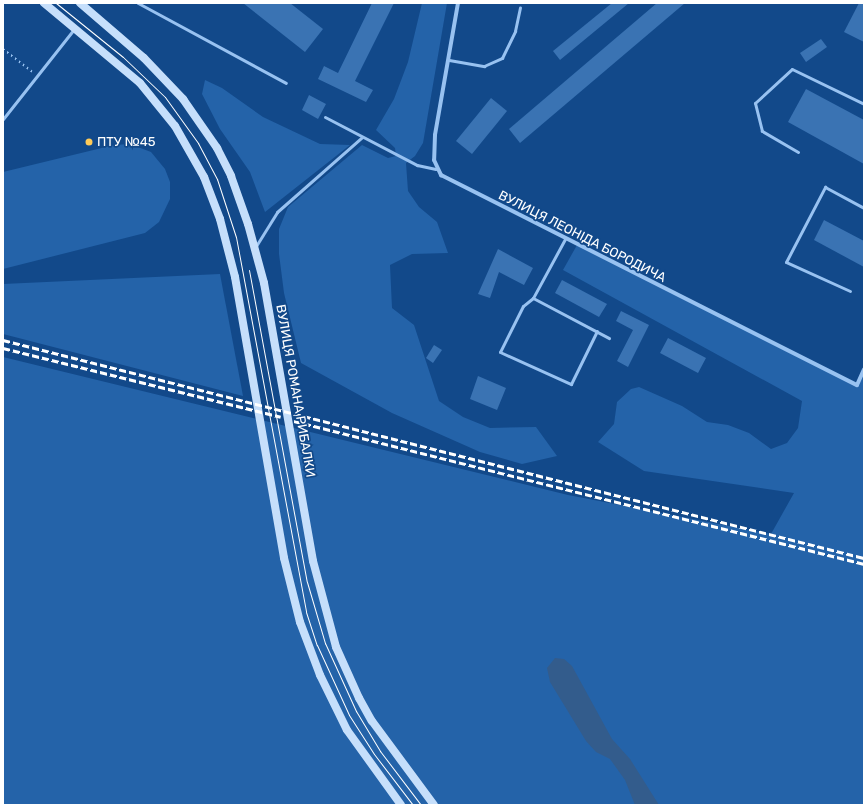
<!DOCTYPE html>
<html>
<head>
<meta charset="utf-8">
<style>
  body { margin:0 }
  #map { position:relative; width:867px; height:808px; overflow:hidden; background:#12498a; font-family:Rubik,sans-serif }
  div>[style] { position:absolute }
  .green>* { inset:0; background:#2463a9 }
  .water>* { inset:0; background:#335c8c }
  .building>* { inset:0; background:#3a73b3 }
  .path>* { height:2px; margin-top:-1px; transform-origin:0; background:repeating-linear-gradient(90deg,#98c2f1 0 2px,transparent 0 5px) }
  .lane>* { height:3px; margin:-1.5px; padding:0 1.5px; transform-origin:1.5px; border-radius:1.5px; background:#98c2f1 }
  .street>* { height:4px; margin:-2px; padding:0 2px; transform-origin:2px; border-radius:2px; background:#98c2f1 }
  .secondary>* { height:8px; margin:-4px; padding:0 4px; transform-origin:4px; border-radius:4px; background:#c6dffb }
  .tram>* { height:1px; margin:-0.5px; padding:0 0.5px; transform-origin:0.5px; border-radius:0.5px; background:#fff }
  .rail>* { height:3px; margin-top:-1.5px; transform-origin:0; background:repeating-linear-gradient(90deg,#fff 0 7px,transparent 0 10px) }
  .dots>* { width:11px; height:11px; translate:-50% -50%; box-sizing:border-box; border:2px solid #12498a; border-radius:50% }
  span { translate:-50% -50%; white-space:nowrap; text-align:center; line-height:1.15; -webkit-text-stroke:3.5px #12498a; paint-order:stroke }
  .poi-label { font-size:13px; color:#fff }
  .left { translate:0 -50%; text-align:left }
  .street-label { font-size:13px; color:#fff }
  .frame { position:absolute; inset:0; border:4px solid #fff; pointer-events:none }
</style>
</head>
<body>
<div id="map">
  <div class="green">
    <div style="clip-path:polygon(422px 3px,447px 3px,423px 143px,415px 156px,406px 163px,408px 191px,419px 207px,437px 222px,448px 253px,412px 254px,390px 265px,392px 308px,414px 325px,439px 401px,463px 417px,490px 428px,536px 427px,557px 456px,522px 464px,480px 452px,392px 413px,301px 363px,284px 293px,279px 254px,279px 229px,288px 207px,362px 145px,388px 158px,396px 156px,395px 148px,376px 130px,394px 99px,408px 62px)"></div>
    <div style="clip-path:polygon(205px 80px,222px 88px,263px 117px,320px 144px,350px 145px,265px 212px,250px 172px,220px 129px,202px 94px)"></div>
    <div style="clip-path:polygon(130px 144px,151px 152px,165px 169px,170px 182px,170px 199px,159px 222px,145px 233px,3px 269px,3px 172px,114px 145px)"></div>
    <div style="clip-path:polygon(577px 245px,857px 385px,864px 369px,864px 805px,3px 805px,3px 357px,568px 495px,771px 534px,794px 493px,644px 471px,598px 442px,614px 424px,617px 402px,631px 389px,639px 387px,682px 406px,707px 422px,728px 425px,749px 433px,771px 449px,787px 443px,798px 428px,802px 401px,563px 270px)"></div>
    <div style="clip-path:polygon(220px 274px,243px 396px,3px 334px,3px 284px)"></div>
  </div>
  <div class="water">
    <div style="clip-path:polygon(555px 658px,564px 659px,572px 666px,612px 739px,630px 759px,659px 805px,635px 805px,625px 780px,610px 759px,596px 752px,586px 741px,550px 682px,547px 668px)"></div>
  </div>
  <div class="building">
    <div style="clip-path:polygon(243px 3px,290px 3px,323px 29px,305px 52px)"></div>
    <div style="clip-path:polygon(372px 3px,394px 3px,355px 81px,373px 90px,366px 102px,318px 79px,324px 66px,338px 73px)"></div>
    <div style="clip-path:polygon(612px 3px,629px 3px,560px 60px,553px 51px)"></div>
    <div style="clip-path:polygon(657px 3px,685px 3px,520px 143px,509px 129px)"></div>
    <div style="clip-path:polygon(859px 3px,864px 3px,864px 42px,844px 32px)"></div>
    <div style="clip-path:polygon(821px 39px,827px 47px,806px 62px,800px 53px)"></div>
    <div style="clip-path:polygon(806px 89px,864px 120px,864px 164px,788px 122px)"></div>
    <div style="clip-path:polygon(309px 95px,326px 104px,318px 119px,302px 110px)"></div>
    <div style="clip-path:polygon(491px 98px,507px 111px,472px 154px,456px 141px)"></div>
    <div style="clip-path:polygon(824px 220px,864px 241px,864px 267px,814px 240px)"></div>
    <div style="clip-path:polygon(498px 249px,533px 268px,524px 285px,499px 272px,490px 298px,478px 294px)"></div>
    <div style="clip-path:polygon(562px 280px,607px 304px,599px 317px,555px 293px)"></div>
    <div style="clip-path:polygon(621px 311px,649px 325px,628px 367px,617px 361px,633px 330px,616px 321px)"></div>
    <div style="clip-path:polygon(668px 338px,706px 358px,698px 373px,660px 353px)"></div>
    <div style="clip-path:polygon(434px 345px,442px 350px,433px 363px,426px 358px)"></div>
    <div style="clip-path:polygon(478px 376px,506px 388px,497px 410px,470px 399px)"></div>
  </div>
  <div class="path">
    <div style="left:3px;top:49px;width:37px;rotate:38deg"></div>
  </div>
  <div class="lane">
    <div style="left:138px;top:3px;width:168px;rotate:28.4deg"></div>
    <div style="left:449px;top:60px;width:36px;rotate:10deg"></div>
    <div style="left:484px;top:66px;width:20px;rotate:-24deg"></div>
    <div style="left:502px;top:58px;width:30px;rotate:-64deg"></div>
    <div style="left:515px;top:31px;width:24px;rotate:-78deg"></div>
    <div style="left:325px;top:117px;width:104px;rotate:27.6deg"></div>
    <div style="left:417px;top:165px;width:19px;rotate:12deg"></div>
    <div style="left:3px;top:119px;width:115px;rotate:-51.7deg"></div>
    <div style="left:798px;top:152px;width:42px;rotate:-149.7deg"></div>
    <div style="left:762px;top:131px;width:29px;rotate:-104deg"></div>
    <div style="left:755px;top:103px;width:50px;rotate:-42.6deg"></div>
    <div style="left:792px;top:69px;width:80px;rotate:25.9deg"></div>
    <div style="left:565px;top:239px;width:67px;rotate:118.5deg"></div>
    <div style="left:533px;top:298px;width:86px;rotate:27.8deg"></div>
    <div style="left:256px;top:246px;width:40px;rotate:-58deg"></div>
    <div style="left:277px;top:212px;width:113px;rotate:-41.4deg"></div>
    <div style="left:850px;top:291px;width:70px;rotate:-155.6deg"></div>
    <div style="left:786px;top:262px;width:85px;rotate:-62.5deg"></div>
    <div style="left:825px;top:187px;width:44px;rotate:28.3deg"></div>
    <div style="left:533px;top:298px;width:13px;rotate:141deg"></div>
    <div style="left:523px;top:306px;width:51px;rotate:116.6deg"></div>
    <div style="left:500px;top:352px;width:78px;rotate:24.3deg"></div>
    <div style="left:571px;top:384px;width:59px;rotate:-63.9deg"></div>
  </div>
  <div class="street">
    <div style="left:458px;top:3px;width:134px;rotate:99.9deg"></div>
    <div style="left:435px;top:135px;width:25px;rotate:92deg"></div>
    <div style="left:434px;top:160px;width:17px;rotate:65deg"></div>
    <div style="left:441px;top:175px;width:466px;rotate:26.8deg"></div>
    <div style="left:857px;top:385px;width:17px;rotate:-66deg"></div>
  </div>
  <div class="secondary">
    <div style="left:44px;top:3px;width:125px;rotate:39.8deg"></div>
    <div style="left:140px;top:83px;width:55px;rotate:50.9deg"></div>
    <div style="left:175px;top:126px;width:59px;rotate:60.4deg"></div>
    <div style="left:204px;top:177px;width:45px;rotate:69.1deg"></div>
    <div style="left:220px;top:219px;width:60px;rotate:75.5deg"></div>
    <div style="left:235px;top:277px;width:285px;rotate:80.1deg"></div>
    <div style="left:284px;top:558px;width:66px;rotate:76deg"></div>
    <div style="left:300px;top:622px;width:57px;rotate:69.3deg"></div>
    <div style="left:320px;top:675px;width:61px;rotate:63.9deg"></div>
    <div style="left:347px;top:730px;width:92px;rotate:54.2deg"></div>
    <div style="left:80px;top:3px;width:84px;rotate:40.7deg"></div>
    <div style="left:144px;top:58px;width:57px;rotate:46.4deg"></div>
    <div style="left:183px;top:99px;width:60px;rotate:55.2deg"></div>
    <div style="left:217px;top:148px;width:31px;rotate:63deg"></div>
    <div style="left:231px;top:176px;width:51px;rotate:70.5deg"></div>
    <div style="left:248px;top:224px;width:61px;rotate:74.8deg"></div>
    <div style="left:264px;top:283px;width:282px;rotate:80deg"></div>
    <div style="left:313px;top:561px;width:89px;rotate:75deg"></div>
    <div style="left:336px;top:647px;width:56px;rotate:65.7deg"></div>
    <div style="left:359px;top:698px;width:26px;rotate:61deg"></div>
    <div style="left:372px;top:721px;width:104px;rotate:53.6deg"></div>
  </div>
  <div class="tram">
    <div style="left:56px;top:3px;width:86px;rotate:38.9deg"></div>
    <div style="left:123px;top:57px;width:58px;rotate:43.6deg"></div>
    <div style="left:165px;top:97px;width:57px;rotate:54.3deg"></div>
    <div style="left:198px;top:143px;width:41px;rotate:62.2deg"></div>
    <div style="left:217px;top:179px;width:61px;rotate:71.9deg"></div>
    <div style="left:236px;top:237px;width:381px;rotate:79.4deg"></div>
    <div style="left:306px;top:612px;width:35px;rotate:72deg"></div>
    <div style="left:317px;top:645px;width:77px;rotate:65.4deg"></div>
    <div style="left:349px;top:715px;width:46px;rotate:57.3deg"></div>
    <div style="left:374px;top:754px;width:64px;rotate:52.6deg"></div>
    <div style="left:249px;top:270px;width:317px;rotate:79.5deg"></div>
    <div style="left:307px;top:582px;width:64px;rotate:73.6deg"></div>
    <div style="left:325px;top:643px;width:75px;rotate:65.5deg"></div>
    <div style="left:356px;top:711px;width:47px;rotate:59deg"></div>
    <div style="left:380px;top:751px;width:68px;rotate:52.8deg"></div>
  </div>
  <div class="rail">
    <div style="left:3px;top:340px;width:888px;rotate:14.21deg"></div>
    <div style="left:3px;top:348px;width:286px;rotate:13.9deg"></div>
    <div style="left:294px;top:421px;width:588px;rotate:14.08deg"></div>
  </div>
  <div class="dots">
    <div style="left:89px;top:142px;background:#ffcb58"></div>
  </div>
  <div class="poi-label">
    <span class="left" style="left:97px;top:142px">ПТУ №45</span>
  </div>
  <div class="street-label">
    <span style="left:582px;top:237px;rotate:27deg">ВУЛИЦЯ ЛЕОНІДА БОРОДИЧА</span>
    <span style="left:295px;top:391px;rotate:80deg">ВУЛИЦЯ РОМАНА РИБАЛКИ</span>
  </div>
  <div class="frame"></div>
</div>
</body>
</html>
